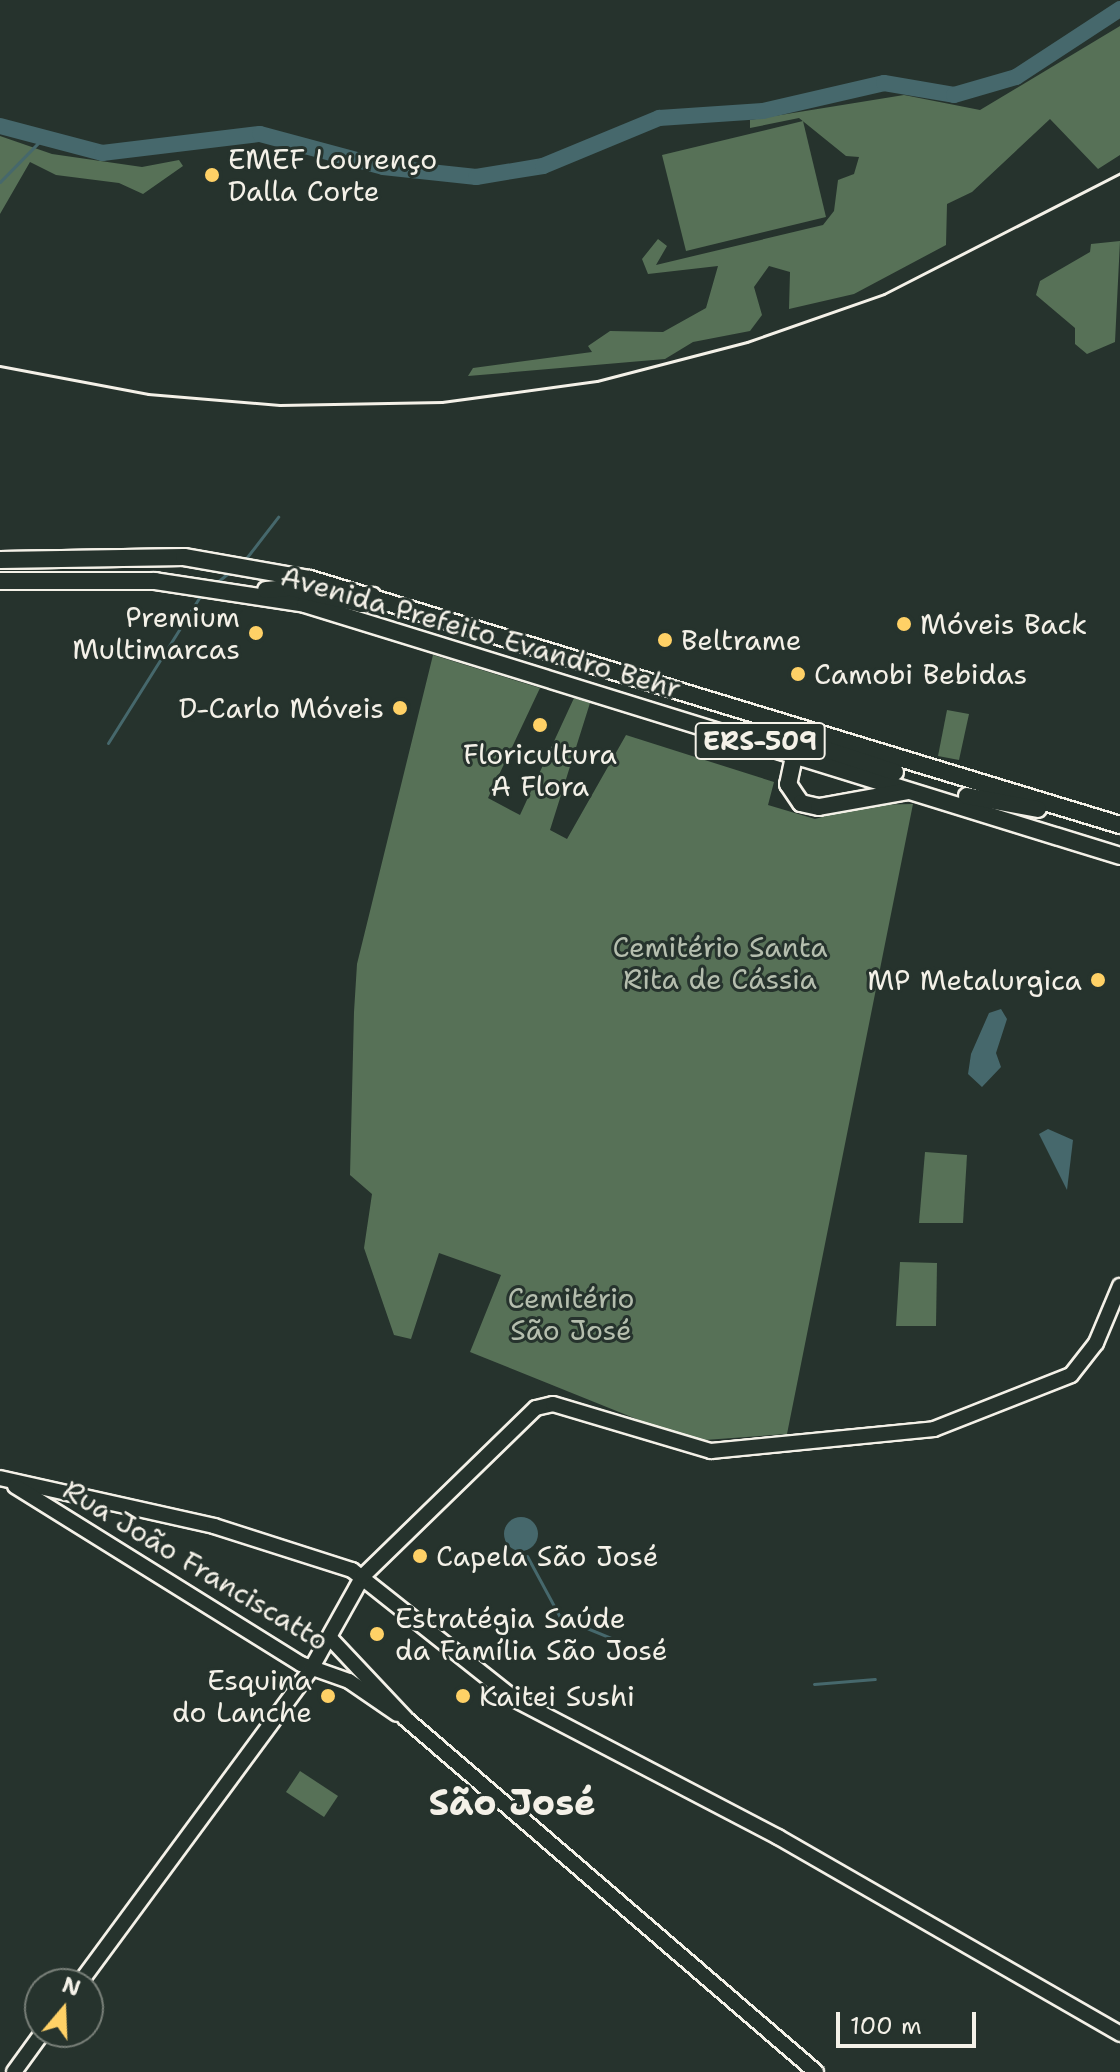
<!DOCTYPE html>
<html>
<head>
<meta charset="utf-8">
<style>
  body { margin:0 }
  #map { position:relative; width:1120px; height:2072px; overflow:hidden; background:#26332d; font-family:"Shantell Sans",sans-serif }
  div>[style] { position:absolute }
  .green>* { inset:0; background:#577157 }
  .water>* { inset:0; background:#46686c }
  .round { border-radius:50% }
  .stream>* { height:3px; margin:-1.5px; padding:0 1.5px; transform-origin:1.5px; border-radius:1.5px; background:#46686c }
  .river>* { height:16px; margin:-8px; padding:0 8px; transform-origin:8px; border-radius:8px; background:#46686c }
  .roads { filter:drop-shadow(2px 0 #f4f1e8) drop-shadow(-2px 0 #f4f1e8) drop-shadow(0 2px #f4f1e8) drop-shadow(0 -2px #f4f1e8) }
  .secondary>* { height:14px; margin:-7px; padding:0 7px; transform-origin:7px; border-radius:7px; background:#26332d }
  .highway>* { height:16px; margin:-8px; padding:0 8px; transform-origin:8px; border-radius:8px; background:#26332d }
  .rail>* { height:3px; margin:-1.5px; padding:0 1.5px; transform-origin:1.5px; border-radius:1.5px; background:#f4f1e8 }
  .dots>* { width:22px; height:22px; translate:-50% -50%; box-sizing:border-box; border:4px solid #26332d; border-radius:50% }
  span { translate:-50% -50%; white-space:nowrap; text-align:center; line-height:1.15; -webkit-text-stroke:6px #26332d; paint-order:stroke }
  .shield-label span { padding:2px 6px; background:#26332d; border:2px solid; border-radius:6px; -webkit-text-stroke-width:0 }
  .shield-label { font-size:26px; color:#f4f1e8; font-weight:700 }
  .poi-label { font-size:28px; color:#f4f1e8 }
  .left { translate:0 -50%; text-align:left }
  .right { translate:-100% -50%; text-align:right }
  .street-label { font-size:28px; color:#f4f1e8 }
  .park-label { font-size:28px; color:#b5beae }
  .district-label { font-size:36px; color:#f4f1e8; font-weight:700 }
  .north { position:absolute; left:24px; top:1968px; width:80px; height:80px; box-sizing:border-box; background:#26332d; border:2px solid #787f78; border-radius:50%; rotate:19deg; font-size:22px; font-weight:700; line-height:32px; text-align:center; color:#f4f1e8 }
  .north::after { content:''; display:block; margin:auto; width:28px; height:36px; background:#ffd166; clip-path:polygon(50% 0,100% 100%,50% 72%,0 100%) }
  .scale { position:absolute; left:836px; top:2012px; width:140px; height:36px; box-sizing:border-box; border:4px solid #f4f1e8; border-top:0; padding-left:10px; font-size:24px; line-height:28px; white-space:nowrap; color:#f4f1e8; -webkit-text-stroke:6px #26332d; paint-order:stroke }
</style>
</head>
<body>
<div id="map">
  <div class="green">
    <div style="clip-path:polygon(1120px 26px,1120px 155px,1098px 169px,1050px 119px,972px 192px,947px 204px,946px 245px,854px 294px,789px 309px,790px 272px,769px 266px,754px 287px,762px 315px,750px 331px,693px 342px,665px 359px,468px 376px,473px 368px,592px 352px,588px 346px,610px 331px,663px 332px,706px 308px,718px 266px,648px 274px,642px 259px,658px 239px,667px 246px,656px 265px,823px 225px,834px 211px,838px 180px,854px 174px,859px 157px,846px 156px,799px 118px,750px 128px,750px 120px,904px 95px,980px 110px)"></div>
    <div style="clip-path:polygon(803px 121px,826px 217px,686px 251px,662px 155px)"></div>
    <div style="clip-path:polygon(0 136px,52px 154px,142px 167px,179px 160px,183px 166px,143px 194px,119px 183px,56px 175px,30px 162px,0 214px)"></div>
    <div style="clip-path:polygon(1120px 241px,1115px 342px,1087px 354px,1075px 344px,1075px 328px,1036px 295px,1040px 281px,1090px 252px,1091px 244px)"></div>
    <div style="clip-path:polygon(433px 655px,540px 688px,488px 798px,520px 815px,574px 698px,590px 703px,550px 830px,567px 839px,626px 735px,774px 782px,768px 805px,815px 819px,864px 805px,913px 804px,787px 1434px,691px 1441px,470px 1352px,501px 1275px,439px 1253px,411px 1339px,394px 1335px,364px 1248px,372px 1194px,350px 1175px,354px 1012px,357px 964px)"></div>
    <div style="clip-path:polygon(947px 710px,969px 714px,959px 760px,938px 756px)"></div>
    <div style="clip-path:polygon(925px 1152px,967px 1155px,963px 1223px,919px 1223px)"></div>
    <div style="clip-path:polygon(900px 1262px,937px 1263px,936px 1326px,896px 1326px)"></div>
    <div style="clip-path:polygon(300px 1771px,338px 1796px,324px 1817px,286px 1792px)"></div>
  </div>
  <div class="water">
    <div style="clip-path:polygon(1001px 1009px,1007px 1019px,996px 1053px,1001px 1067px,982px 1087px,968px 1074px,971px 1054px,989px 1013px)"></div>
    <div style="clip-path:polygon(1048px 1129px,1073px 1140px,1067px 1190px,1039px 1134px)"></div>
    <div class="round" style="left:504px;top:1517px;width:34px;height:34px"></div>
  </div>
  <div class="stream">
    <div style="left:0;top:182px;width:62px;rotate:-45.7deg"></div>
    <div style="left:244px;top:561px;width:56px;rotate:-52.3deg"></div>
    <div style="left:216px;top:583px;width:21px;rotate:-39deg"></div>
    <div style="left:108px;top:743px;width:175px;rotate:-57.9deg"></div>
    <div style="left:527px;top:1556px;width:69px;rotate:61.6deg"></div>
    <div style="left:560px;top:1617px;width:66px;rotate:22.3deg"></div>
    <div style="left:814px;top:1684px;width:61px;rotate:-4.7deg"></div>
  </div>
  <div class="river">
    <div style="left:0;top:126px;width:106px;rotate:14.8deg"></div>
    <div style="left:102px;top:153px;width:159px;rotate:-6.9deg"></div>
    <div style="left:260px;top:134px;width:127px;rotate:15deg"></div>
    <div style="left:383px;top:167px;width:94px;rotate:6.1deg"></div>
    <div style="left:476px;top:177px;width:68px;rotate:-9.3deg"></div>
    <div style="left:543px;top:166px;width:126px;rotate:-22.5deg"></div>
    <div style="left:659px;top:118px;width:104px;rotate:-3.9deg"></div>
    <div style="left:763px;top:111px;width:124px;rotate:-13deg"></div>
    <div style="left:884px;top:83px;width:71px;rotate:9.7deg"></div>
    <div style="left:954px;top:95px;width:65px;rotate:-16.2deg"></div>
    <div style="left:1016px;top:77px;width:124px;rotate:-33.2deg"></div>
  </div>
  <div class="roads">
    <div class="secondary">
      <div style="left:0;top:1478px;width:219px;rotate:12.6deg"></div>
      <div style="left:214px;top:1526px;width:145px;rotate:17.7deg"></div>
      <div style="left:352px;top:1570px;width:209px;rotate:38.4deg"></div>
      <div style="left:516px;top:1700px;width:296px;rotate:27.6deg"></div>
      <div style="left:778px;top:1837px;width:395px;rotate:29.9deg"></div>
      <div style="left:15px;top:1486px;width:337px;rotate:31.9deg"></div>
      <div style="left:301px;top:1664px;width:51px;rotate:19.5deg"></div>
      <div style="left:349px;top:1681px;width:58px;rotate:34.5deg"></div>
      <div style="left:330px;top:1638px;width:111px;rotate:46.8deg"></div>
      <div style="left:406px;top:1719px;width:541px;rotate:40.73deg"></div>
      <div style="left:79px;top:1984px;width:391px;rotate:-53.6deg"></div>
      <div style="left:311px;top:1669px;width:107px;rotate:-60.8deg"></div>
      <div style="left:363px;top:1576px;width:241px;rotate:-44.2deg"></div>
      <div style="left:536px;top:1408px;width:17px;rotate:-13deg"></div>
      <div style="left:553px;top:1404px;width:165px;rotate:16.6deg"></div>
      <div style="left:711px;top:1451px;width:224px;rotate:-5.6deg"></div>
      <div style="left:934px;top:1429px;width:147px;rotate:-21.5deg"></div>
      <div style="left:1071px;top:1375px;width:41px;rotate:-52deg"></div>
      <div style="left:1096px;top:1343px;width:62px;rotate:-67.2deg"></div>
      <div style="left:14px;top:2072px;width:49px;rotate:-54.1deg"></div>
    </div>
    <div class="highway">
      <div style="left:0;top:560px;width:184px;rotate:-0.9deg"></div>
      <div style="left:184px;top:557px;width:128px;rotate:9.9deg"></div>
      <div style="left:310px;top:579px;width:847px;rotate:16.89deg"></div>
      <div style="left:0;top:581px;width:155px"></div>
      <div style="left:155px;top:581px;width:152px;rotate:8.7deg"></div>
      <div style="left:305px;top:604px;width:853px;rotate:17.18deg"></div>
      <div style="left:266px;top:590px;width:25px;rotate:-5deg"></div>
      <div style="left:291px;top:588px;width:72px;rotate:12.9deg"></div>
      <div style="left:361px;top:604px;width:14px;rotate:-36deg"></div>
      <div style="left:895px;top:772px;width:87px;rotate:-162deg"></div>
      <div style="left:812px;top:745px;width:18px;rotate:158deg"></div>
      <div style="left:795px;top:752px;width:33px;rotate:102deg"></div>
      <div style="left:788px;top:784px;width:23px;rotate:56deg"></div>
      <div style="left:801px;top:803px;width:18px;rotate:13deg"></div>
      <div style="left:819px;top:807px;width:90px;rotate:-10.2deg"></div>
      <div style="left:967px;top:796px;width:72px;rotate:10.4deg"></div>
    </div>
  </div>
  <div class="rail">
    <div style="left:0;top:366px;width:151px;rotate:10.7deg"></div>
    <div style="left:148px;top:394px;width:132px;rotate:4.8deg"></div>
    <div style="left:280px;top:405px;width:162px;rotate:-1.1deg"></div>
    <div style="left:442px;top:402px;width:156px;rotate:-7.7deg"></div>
    <div style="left:597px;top:381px;width:155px;rotate:-14.6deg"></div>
    <div style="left:747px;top:342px;width:145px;rotate:-19.3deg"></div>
    <div style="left:884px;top:294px;width:265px;rotate:-27.1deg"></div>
  </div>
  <div class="dots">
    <div style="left:212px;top:175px;background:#ffd166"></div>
    <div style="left:904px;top:624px;background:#ffd166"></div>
    <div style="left:256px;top:633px;background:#ffd166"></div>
    <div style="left:665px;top:640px;background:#ffd166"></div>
    <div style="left:798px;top:674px;background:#ffd166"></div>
    <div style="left:400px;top:708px;background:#ffd166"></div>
    <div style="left:540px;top:725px;background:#ffd166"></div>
    <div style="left:1098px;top:980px;background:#ffd166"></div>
    <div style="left:420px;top:1556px;background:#ffd166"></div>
    <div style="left:377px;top:1634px;background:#ffd166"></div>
    <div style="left:328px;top:1696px;background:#ffd166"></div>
    <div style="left:463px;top:1696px;background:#ffd166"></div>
  </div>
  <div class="shield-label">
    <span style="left:760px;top:741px">ERS-509</span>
  </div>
  <div class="poi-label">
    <span class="left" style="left:228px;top:175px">EMEF Lourenço<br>Dalla Corte</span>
    <span class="right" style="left:240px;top:633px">Premium<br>Multimarcas</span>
    <span class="left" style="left:920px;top:624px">Móveis Back</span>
    <span class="left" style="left:681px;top:640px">Beltrame</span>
    <span class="left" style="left:814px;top:674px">Camobi Bebidas</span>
    <span class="right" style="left:384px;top:708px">D-Carlo Móveis</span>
    <span style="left:540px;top:770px">Floricultura<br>A Flora</span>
    <span class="right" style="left:1082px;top:980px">MP Metalurgica</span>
    <span class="left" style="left:436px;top:1556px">Capela São José</span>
    <span class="left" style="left:395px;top:1634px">Estratégia Saúde<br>da Família São José</span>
    <span class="right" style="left:312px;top:1696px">Esquina<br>do Lanche</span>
    <span class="left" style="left:479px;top:1696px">Kaitei Sushi</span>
  </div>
  <div class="street-label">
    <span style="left:481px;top:632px;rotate:16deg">Avenida Prefeito Evandro Behr</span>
    <span style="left:196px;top:1565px;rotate:31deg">Rua João Franciscatto</span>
  </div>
  <div class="park-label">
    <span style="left:720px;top:963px">Cemitério Santa<br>Rita de Cássia</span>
    <span style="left:571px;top:1314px">Cemitério<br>São José</span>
  </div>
  <div class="district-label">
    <span style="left:512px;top:1803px">São José</span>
  </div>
  <div class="north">N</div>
  <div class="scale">100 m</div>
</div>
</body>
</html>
